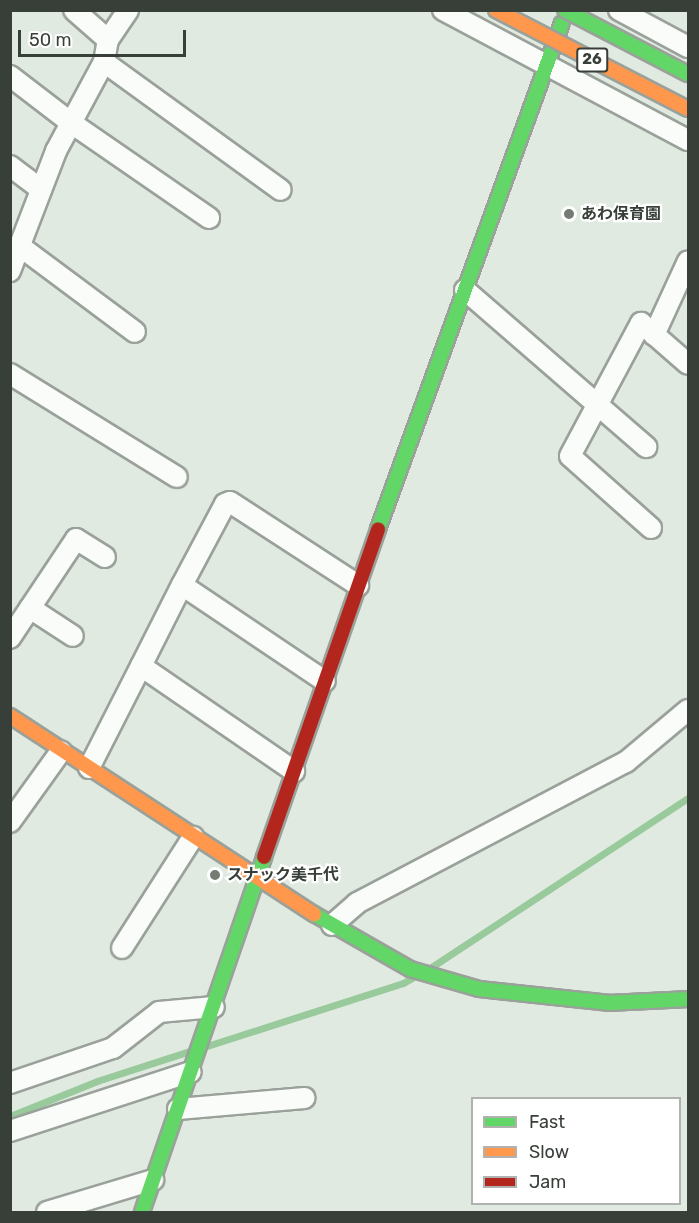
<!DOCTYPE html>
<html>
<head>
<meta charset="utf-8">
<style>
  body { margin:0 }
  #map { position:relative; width:699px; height:1223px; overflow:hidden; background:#e1eae1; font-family:Rubik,"Noto Sans JP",sans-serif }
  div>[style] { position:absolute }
  .stream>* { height:7px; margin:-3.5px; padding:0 3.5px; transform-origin:3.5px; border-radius:3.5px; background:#98ca9b }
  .roads { filter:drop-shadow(2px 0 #9aa19a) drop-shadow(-2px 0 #9aa19a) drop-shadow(0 2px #9aa19a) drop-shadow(0 -2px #9aa19a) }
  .street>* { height:20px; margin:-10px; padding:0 10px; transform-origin:10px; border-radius:10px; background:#fafcfa }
  .fast>* { height:14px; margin:-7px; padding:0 7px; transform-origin:7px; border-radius:7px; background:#63d668 }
  .slow>* { height:14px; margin:-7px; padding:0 7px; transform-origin:7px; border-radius:7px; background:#ff974d }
  .jam>* { height:14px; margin:-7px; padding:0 7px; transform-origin:7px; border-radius:7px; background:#b3261e }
  .bridges { filter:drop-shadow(2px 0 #9aa19a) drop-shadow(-2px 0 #9aa19a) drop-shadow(0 2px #9aa19a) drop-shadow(0 -2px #9aa19a) }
  .fast-bridge>* { height:14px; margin:-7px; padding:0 7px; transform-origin:7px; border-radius:7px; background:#63d668 }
  .slow-bridge>* { height:14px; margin:-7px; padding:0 7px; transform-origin:7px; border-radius:7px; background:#ff974d }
  .dots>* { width:16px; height:16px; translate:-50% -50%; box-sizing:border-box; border:3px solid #fff; border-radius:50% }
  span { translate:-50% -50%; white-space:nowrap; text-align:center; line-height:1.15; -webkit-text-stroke:4.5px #fff; paint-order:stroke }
  .shield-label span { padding:2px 4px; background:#fff; border:2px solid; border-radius:4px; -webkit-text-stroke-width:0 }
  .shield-label { font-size:15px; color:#383f38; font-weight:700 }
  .poi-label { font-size:16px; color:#383f38; font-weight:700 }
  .left { translate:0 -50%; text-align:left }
  .frame { position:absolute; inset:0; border:12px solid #383f38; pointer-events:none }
  .legend { position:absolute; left:471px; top:1097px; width:210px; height:108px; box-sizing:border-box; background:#fff; border:2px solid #afb2af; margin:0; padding:8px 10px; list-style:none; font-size:18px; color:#383f38 }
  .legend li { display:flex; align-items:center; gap:12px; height:30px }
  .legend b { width:30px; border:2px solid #afb2af }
  .scale { position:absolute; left:18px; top:30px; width:168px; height:27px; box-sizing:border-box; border:3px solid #383f38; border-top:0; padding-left:8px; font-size:18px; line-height:21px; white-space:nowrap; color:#383f38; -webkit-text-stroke:4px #fff; paint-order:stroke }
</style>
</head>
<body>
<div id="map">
  <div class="stream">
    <div style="left:430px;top:968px;width:309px;rotate:-33.4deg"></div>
    <div style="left:207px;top:1046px;width:206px;rotate:-17.8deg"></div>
    <div style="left:403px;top:983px;width:10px;rotate:-29deg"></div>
    <div style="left:10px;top:1116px;width:94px;rotate:-21.9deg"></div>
    <div style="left:97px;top:1081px;width:98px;rotate:-17.9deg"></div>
  </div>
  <div class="roads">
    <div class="street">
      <div style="left:74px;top:10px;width:45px;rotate:41.4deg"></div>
      <div style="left:443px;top:10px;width:277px;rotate:28deg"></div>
      <div style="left:619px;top:10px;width:78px;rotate:28.2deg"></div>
      <div style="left:104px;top:62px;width:218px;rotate:35.9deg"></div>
      <div style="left:10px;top:76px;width:76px;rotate:37.5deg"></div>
      <div style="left:70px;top:122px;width:169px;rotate:34.6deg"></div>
      <div style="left:10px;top:166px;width:39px;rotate:37deg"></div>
      <div style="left:21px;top:247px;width:142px;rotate:36.7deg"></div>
      <div style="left:10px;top:271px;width:129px;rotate:-69deg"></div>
      <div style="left:56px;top:151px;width:101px;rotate:-61.7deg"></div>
      <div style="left:104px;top:62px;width:22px;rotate:-80deg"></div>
      <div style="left:108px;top:40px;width:36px;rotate:-56deg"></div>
      <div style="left:465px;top:290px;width:240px;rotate:40.9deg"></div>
      <div style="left:654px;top:335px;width:81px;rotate:-65.3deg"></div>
      <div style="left:10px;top:374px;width:196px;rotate:31.7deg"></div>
      <div style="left:651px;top:528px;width:108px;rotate:-138.4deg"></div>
      <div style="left:570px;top:456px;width:151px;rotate:-61.9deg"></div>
      <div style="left:641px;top:323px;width:62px;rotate:41.1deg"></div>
      <div style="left:182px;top:585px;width:92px;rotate:-62deg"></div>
      <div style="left:225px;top:504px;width:5px;rotate:-22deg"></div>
      <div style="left:230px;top:502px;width:153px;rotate:33deg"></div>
      <div style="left:30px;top:608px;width:51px;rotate:33.1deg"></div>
      <div style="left:10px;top:638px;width:119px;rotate:-56.3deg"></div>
      <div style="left:76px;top:539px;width:34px;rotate:32deg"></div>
      <div style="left:141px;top:666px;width:91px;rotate:-63.2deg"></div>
      <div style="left:182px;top:585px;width:172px;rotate:33.9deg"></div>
      <div style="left:89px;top:768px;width:114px;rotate:-63deg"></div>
      <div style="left:141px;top:666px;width:186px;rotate:34.5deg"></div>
      <div style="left:10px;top:822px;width:87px;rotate:-54.3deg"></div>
      <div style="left:332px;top:925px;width:33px;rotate:-41deg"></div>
      <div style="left:357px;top:903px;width:304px;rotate:-27.7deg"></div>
      <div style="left:626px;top:762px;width:81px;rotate:-40deg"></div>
      <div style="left:122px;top:948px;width:132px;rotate:-57.4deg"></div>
      <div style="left:10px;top:1083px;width:109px;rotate:-18.8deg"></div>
      <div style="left:113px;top:1048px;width:58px;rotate:-38deg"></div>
      <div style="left:159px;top:1012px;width:55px;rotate:-5.2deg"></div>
      <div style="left:178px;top:1109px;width:127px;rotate:-5deg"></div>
      <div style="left:10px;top:1131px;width:190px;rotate:-18.1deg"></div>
      <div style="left:47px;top:1212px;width:111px;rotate:-16.8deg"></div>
    </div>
    <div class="fast">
      <div style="left:378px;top:529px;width:538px;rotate:-70.02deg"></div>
      <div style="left:314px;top:914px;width:111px;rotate:29.8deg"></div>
      <div style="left:410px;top:969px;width:72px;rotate:16.2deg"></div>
      <div style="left:479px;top:989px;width:132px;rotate:6.1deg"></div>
      <div style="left:610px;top:1003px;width:78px;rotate:-2.9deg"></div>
      <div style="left:142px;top:1212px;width:375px;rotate:-71deg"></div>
    </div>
    <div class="slow">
      <div style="left:10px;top:716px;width:363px;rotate:33.1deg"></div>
    </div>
    <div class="jam">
      <div style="left:264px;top:857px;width:347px;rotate:-70.8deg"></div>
    </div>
  </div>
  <div class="bridges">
    <div class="fast-bridge">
      <div style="left:565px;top:10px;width:139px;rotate:27.5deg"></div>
    </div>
    <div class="slow-bridge">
      <div style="left:496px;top:10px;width:216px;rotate:27.3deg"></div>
    </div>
  </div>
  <div class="dots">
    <div style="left:569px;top:214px;background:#737b73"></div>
    <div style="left:215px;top:875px;background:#737b73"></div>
  </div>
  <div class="shield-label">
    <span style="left:592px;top:60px">26</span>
  </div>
  <div class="poi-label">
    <span class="left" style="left:581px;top:214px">あわ保育園</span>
    <span class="left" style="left:227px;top:875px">スナック美千代</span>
  </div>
  <div class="frame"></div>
  <ul class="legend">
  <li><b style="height:8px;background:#63d668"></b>Fast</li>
  <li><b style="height:8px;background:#ff974d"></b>Slow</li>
  <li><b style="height:8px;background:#b3261e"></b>Jam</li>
  </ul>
  <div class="scale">50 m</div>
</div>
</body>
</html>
